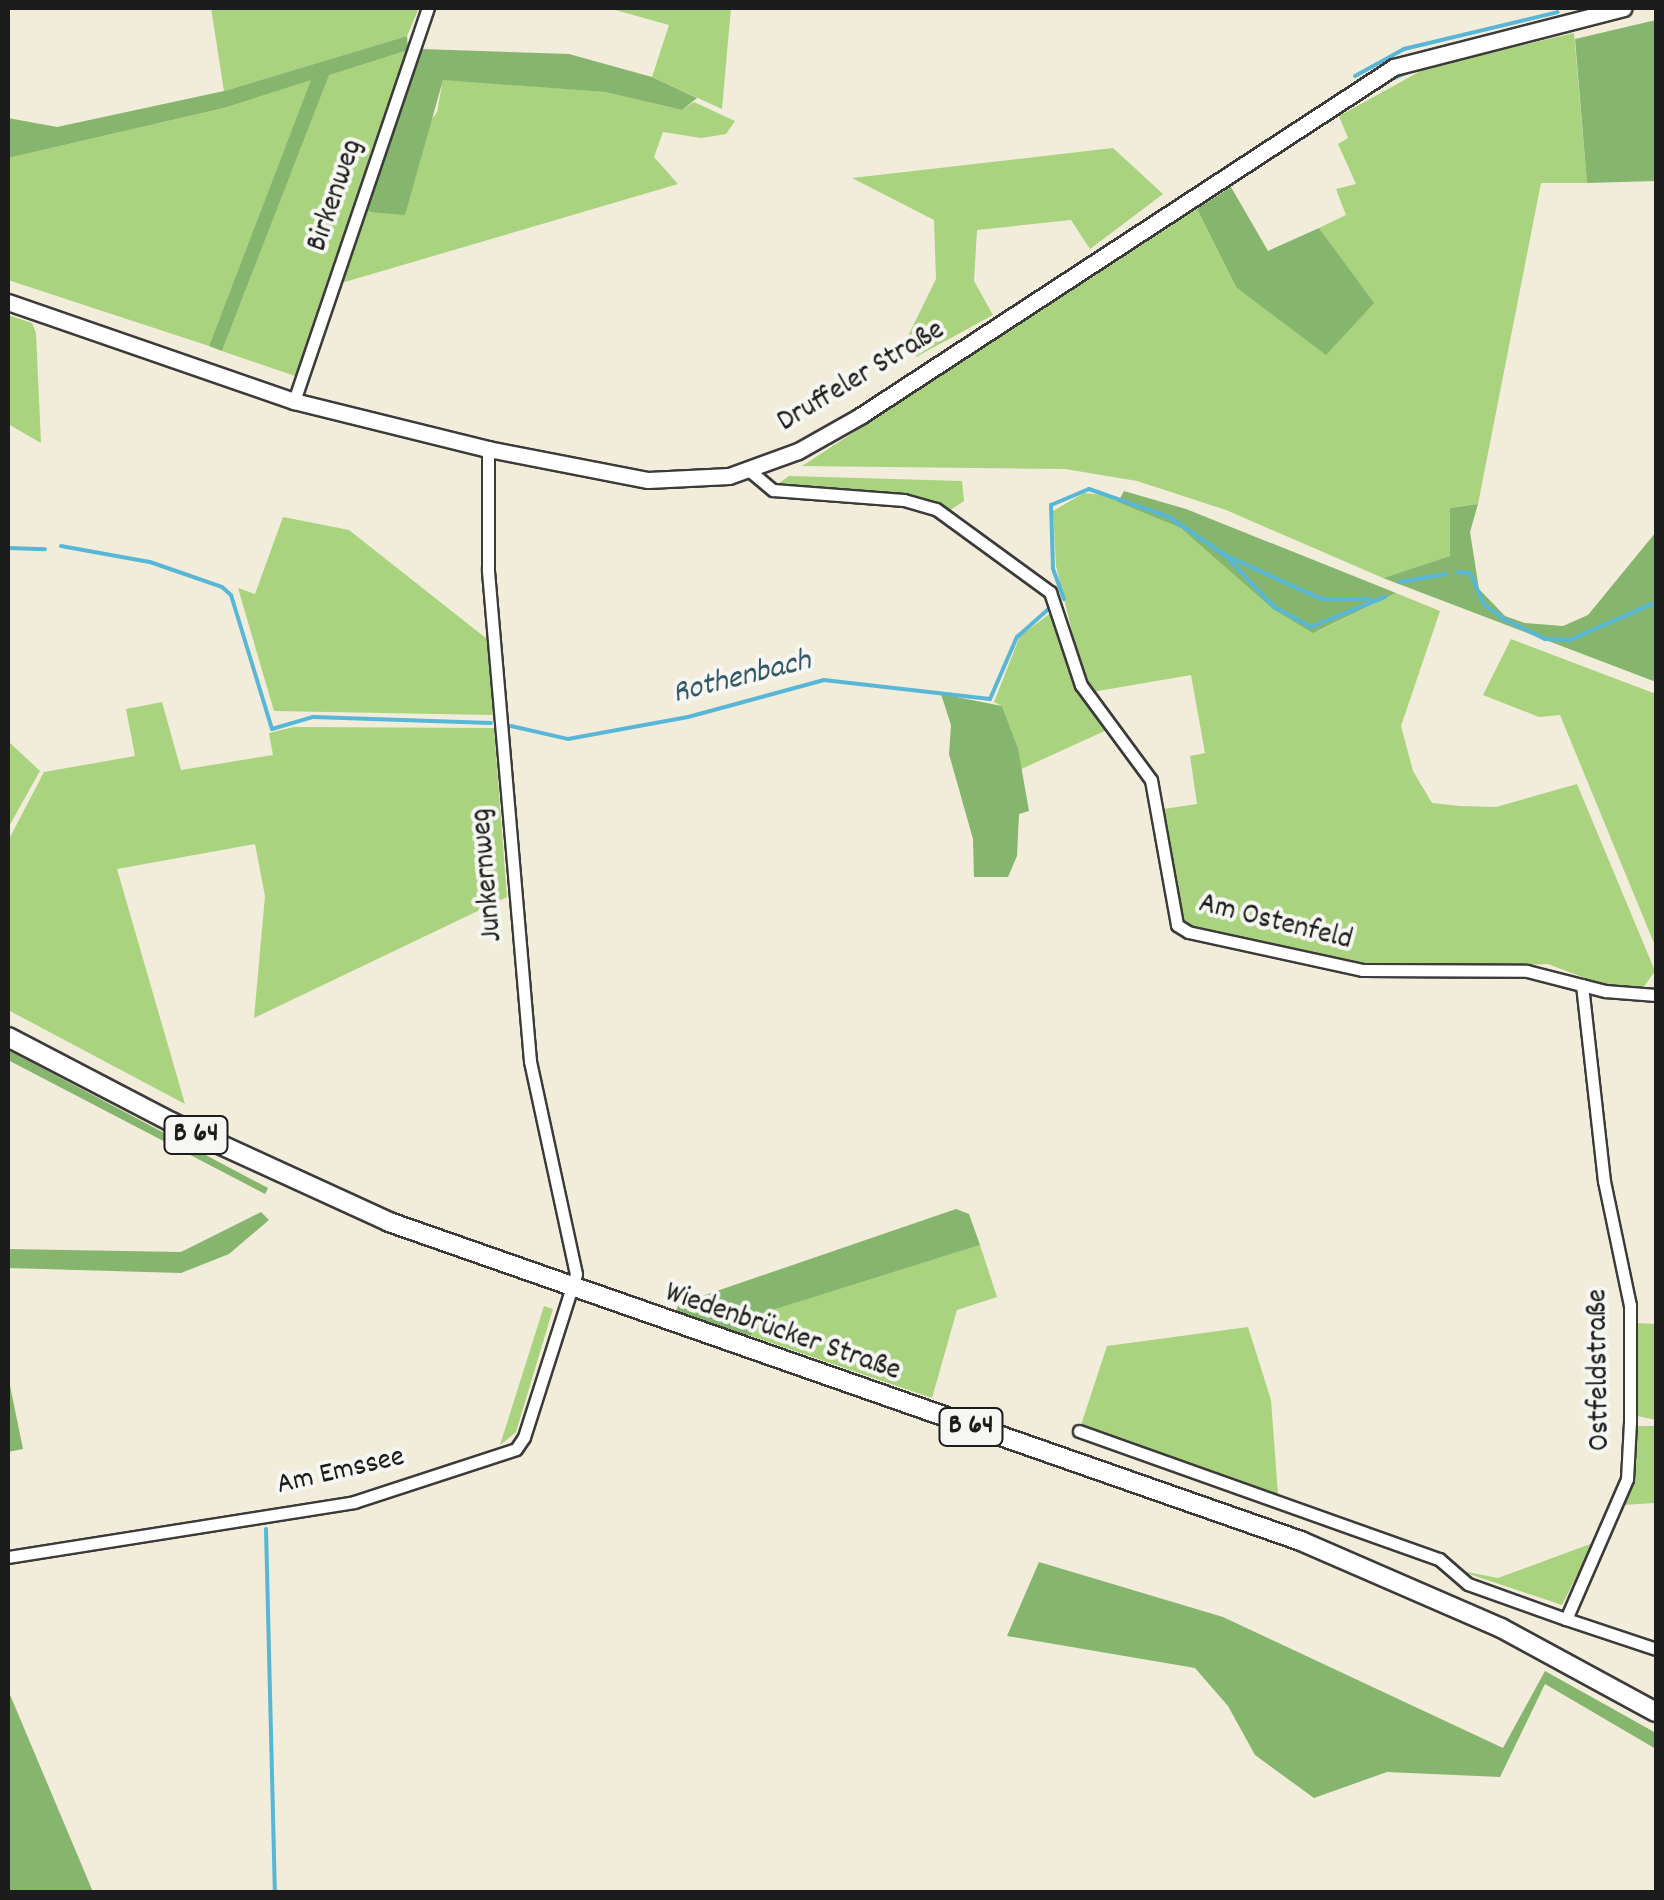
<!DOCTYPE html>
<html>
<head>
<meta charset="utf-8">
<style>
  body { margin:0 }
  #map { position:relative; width:1664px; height:1900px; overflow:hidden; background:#f2ecdb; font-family:Dekko,sans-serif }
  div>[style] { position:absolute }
  .green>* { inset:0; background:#a9d37f }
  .forest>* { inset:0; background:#86b56e }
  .stream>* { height:4px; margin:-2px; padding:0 2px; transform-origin:2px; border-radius:2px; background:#58b7d7 }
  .roads { filter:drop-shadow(2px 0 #3c3b39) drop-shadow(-2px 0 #3c3b39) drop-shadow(0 2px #3c3b39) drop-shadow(0 -2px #3c3b39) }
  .street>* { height:11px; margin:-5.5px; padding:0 5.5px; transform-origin:5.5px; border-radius:5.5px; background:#fff }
  .secondary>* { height:15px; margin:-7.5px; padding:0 7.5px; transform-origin:7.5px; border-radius:7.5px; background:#fff }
  .primary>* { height:18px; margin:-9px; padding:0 9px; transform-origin:9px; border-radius:9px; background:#fff }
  span { translate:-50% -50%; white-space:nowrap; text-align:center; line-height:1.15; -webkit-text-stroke:8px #f6f6f2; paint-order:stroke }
  .shield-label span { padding:2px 8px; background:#f6f6f2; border:2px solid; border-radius:8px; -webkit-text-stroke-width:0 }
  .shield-label { font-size:28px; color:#1c1c1c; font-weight:700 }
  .street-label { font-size:30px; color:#1c1c1c }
  .water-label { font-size:32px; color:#345a67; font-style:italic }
  .frame { position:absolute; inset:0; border:10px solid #1c1c1c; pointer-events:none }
</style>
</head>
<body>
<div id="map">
  <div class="green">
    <div style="clip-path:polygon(211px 8px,419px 8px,407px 36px,224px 91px)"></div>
    <div style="clip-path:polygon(608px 8px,731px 8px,722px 109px,652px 77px,669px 25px)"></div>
    <div style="clip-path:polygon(1574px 33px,1587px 183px,1541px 183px,1478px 504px,1450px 508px,1450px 556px,1383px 578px,1226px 510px,1137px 481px,1065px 469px,802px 466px,1197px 209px,1236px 287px,1373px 303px,1319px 228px,1346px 215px,1336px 189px,1356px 184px,1338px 144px,1348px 138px,1339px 116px,1426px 68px)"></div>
    <div style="clip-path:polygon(408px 50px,298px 377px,222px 351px,329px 74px)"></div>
    <div style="clip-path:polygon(312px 79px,209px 346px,8px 280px,8px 158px,224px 108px)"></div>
    <div style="clip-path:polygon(443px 79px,605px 92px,682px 110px,694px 102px,735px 121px,726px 134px,701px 138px,663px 132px,654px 157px,678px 184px,338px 284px,364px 208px,437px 112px)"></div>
    <div style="clip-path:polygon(1113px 148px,1163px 194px,1090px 249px,1071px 220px,977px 230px,974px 281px,993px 315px,916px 357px,905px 342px,936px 279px,934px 220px,852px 178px)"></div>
    <div style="clip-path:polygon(8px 315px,32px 323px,36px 333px,41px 443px,8px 424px)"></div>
    <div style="clip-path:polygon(789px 476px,962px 481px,964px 501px,949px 511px,909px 496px,775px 486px)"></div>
    <div style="clip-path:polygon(1084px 493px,1105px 495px,1181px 528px,1318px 631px,1396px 593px,1440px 611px,1401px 726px,1413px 771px,1432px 803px,1460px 806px,1496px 807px,1577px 784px,1655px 971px,1643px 988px,1606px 986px,1548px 964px,1431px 969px,1345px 962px,1194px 928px,1183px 920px,1164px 809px,1197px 804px,1190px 756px,1205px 753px,1191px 675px,1092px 692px,1084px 680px,1056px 566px,1053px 511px)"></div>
    <div style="clip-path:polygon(283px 517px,349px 530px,487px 639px,493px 715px,274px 711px,238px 588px,255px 594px)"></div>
    <div style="clip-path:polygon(1056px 609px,1070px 663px,1109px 729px,1017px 771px,1018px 748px,1002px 706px,994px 702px,1020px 636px)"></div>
    <div style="clip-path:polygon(1511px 639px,1656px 694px,1656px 948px,1560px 715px,1539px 717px,1483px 695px)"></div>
    <div style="clip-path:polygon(162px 702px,181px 770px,273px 755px,269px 733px,294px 727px,494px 728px,507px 897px,254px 1018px,265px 896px,255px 844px,117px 869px,185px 1104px,8px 1010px,8px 841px,44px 772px,135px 756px,126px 709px)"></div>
    <div style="clip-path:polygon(8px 741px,40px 771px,8px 828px)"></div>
    <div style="clip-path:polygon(980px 1245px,997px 1297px,957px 1310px,932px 1398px,751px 1336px,759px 1314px)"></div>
    <div style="clip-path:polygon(544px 1306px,553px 1309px,516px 1432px,500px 1445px)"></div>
    <div style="clip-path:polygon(1635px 1323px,1656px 1324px,1656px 1420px,1633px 1415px)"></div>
    <div style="clip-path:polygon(1248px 1327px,1271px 1400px,1278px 1495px,1080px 1428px,1107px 1346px)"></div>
    <div style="clip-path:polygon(1639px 1426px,1656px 1426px,1656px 1503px,1622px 1505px,1633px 1430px)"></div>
    <div style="clip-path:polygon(1593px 1543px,1562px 1605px,1457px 1570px,1498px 1578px)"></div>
  </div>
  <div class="forest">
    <div style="clip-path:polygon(1656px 20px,1656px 181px,1587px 183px,1575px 39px)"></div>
    <div style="clip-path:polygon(407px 36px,408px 50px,329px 75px,222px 351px,209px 346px,311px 80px,224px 108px,8px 158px,8px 118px,57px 127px,224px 91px)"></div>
    <div style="clip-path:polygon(421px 49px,569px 54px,652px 77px,697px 98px,682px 110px,605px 92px,443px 80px,405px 215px,371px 212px,364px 208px)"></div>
    <div style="clip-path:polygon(1231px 187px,1268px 251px,1319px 228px,1374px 303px,1326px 355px,1236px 287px,1197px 209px)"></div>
    <div style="clip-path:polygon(1124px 491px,1186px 509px,1396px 593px,1313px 633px,1273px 609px,1181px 528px,1118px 502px)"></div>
    <div style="clip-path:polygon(1478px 504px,1470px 532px,1479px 589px,1505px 616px,1525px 623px,1563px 626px,1588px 615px,1656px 532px,1656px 682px,1383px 578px,1450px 556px,1450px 508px)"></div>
    <div style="clip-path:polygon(941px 694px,1002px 706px,1018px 748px,1029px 811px,1019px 814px,1017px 856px,1008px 877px,974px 877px,973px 839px,949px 754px,951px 725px)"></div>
    <div style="clip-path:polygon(8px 1050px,268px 1188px,265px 1194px,8px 1060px)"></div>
    <div style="clip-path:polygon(956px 1209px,969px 1214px,980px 1245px,760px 1314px,751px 1336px,675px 1313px,679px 1304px)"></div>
    <div style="clip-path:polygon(261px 1212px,269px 1220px,229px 1254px,181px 1273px,8px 1268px,8px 1249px,181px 1252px)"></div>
    <div style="clip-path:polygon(8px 1376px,23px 1449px,8px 1452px)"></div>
    <div style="clip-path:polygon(1039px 1562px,1223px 1617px,1503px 1748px,1545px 1671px,1656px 1733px,1656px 1749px,1545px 1684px,1500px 1777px,1387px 1772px,1314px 1798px,1255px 1755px,1228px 1706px,1195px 1668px,1007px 1636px)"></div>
    <div style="clip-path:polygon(8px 1690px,93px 1892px,8px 1892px)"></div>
  </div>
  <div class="stream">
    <div style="left:1586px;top:8px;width:1px"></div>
    <div style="left:1504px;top:46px;width:42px;rotate:-12.4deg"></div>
    <div style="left:1355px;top:76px;width:56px;rotate:-28.9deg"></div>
    <div style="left:1404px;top:49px;width:158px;rotate:-13.5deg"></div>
    <div style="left:1381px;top:84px;width:35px;rotate:-24deg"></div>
    <div style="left:1319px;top:126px;width:35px;rotate:-35deg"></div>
    <div style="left:61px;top:546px;width:90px;rotate:10.2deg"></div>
    <div style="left:150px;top:562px;width:76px;rotate:19.1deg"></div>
    <div style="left:222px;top:587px;width:12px;rotate:42deg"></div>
    <div style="left:231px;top:595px;width:140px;rotate:73deg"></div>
    <div style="left:272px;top:729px;width:43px;rotate:-16.3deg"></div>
    <div style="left:313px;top:717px;width:178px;rotate:1.9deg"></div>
    <div style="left:8px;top:548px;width:37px;rotate:2deg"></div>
    <div style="left:1225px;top:555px;width:106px;rotate:24.6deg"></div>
    <div style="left:1321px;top:599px;width:49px"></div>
    <div style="left:1458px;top:572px;width:12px;rotate:5deg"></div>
    <div style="left:1470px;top:573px;width:34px;rotate:66deg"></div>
    <div style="left:1484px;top:604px;width:25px;rotate:37deg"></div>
    <div style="left:1504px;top:619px;width:46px;rotate:26deg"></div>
    <div style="left:1545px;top:639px;width:25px;rotate:2deg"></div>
    <div style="left:1570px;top:640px;width:94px;rotate:-23.8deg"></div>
    <div style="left:1399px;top:582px;width:48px;rotate:-9.7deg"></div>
    <div style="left:1064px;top:599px;width:33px;rotate:-110deg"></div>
    <div style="left:1053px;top:568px;width:63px;rotate:-91.8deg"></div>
    <div style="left:1051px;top:505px;width:41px;rotate:-22.8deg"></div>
    <div style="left:1089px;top:489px;width:85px;rotate:19.3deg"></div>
    <div style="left:1169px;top:517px;width:68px;rotate:34.2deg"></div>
    <div style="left:1225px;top:555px;width:71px;rotate:46.7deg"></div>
    <div style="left:1274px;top:607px;width:42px;rotate:28.4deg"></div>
    <div style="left:1311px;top:627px;width:80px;rotate:-22.1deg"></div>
    <div style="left:511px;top:726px;width:58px;rotate:12.8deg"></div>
    <div style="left:568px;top:739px;width:122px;rotate:-10.4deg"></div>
    <div style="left:688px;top:717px;width:141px;rotate:-15.2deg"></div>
    <div style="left:824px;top:680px;width:167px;rotate:6.5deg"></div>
    <div style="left:990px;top:699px;width:68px;rotate:-66.5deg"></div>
    <div style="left:1017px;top:637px;width:47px;rotate:-41.5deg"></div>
    <div style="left:266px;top:1529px;width:363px;rotate:88.6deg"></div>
  </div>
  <div class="roads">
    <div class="street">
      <div style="left:294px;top:401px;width:415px;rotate:-71.2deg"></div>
      <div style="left:750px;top:471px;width:30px;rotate:40deg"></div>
      <div style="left:773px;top:490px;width:131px;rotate:4.4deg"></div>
      <div style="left:904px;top:500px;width:33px;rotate:16deg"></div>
      <div style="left:936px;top:509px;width:141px;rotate:36.1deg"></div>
      <div style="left:1050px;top:592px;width:98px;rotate:71.6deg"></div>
      <div style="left:1081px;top:685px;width:118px;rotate:53.6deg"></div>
      <div style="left:1151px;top:780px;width:147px;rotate:79.8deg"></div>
      <div style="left:1177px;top:925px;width:13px;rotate:32deg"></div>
      <div style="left:1188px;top:932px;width:178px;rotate:12.3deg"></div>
      <div style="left:1362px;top:970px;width:165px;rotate:0.3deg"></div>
      <div style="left:1527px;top:971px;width:81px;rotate:14.4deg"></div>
      <div style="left:1605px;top:991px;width:51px;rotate:4.5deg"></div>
      <div style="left:1582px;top:985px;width:197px;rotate:83.6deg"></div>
      <div style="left:1604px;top:1181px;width:127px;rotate:78.2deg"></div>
      <div style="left:1630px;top:1305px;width:117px;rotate:90deg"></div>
      <div style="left:1630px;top:1422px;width:57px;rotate:93deg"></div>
      <div style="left:1627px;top:1479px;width:153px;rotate:113.5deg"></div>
      <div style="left:1566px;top:1619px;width:95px;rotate:18.4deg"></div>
      <div style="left:1079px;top:1431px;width:382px;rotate:19.6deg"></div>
      <div style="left:1439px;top:1559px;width:38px;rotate:41deg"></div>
      <div style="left:1468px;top:1584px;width:104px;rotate:19.7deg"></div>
      <div style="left:8px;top:1557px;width:350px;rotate:-9deg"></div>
      <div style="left:354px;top:1502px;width:170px;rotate:-18.1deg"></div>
      <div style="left:516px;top:1449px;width:14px;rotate:-56deg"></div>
      <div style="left:524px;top:1437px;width:171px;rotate:-72.3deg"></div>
      <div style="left:576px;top:1274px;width:218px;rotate:-102.2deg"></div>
      <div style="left:530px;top:1061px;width:494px;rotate:-94.9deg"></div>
      <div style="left:488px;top:569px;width:120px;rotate:-90deg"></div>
    </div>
    <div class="secondary">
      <div style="left:8px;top:302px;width:303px;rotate:19.1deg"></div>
      <div style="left:294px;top:401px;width:200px;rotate:13.9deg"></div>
      <div style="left:488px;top:449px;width:163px;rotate:11deg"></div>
      <div style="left:648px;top:480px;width:81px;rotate:-2.8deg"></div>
      <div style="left:729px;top:476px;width:73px;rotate:-19.9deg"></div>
      <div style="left:798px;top:451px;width:71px;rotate:-29.4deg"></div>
      <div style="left:860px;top:416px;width:638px;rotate:-33.17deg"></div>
      <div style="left:1394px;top:67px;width:237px;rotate:-14.4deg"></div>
    </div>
    <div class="primary">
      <div style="left:8px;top:1037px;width:184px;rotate:27.5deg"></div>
      <div style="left:171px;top:1122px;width:240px;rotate:24.6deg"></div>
      <div style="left:389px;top:1222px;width:966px;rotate:19.28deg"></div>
      <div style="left:1301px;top:1541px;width:218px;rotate:23.5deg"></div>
      <div style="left:1501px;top:1628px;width:176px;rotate:28.5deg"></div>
    </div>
  </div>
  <div class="shield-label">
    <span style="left:196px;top:1135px">B 64</span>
    <span style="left:971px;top:1427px">B 64</span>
  </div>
  <div class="street-label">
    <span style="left:337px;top:196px;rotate:-71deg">Birkenweg</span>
    <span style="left:862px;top:378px;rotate:-31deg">Druffeler Straße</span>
    <span style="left:489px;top:875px;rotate:-95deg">Junkernweg</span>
    <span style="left:1275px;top:924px;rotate:14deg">Am Ostenfeld</span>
    <span style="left:782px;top:1334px;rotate:19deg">Wiedenbrücker Straße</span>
    <span style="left:1601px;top:1370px;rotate:-91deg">Ostfeldstraße</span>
    <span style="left:341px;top:1473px;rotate:-13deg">Am Emssee</span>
  </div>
  <div class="water-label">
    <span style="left:742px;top:679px;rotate:-14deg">Rothenbach</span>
  </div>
  <div class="frame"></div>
</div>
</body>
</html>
